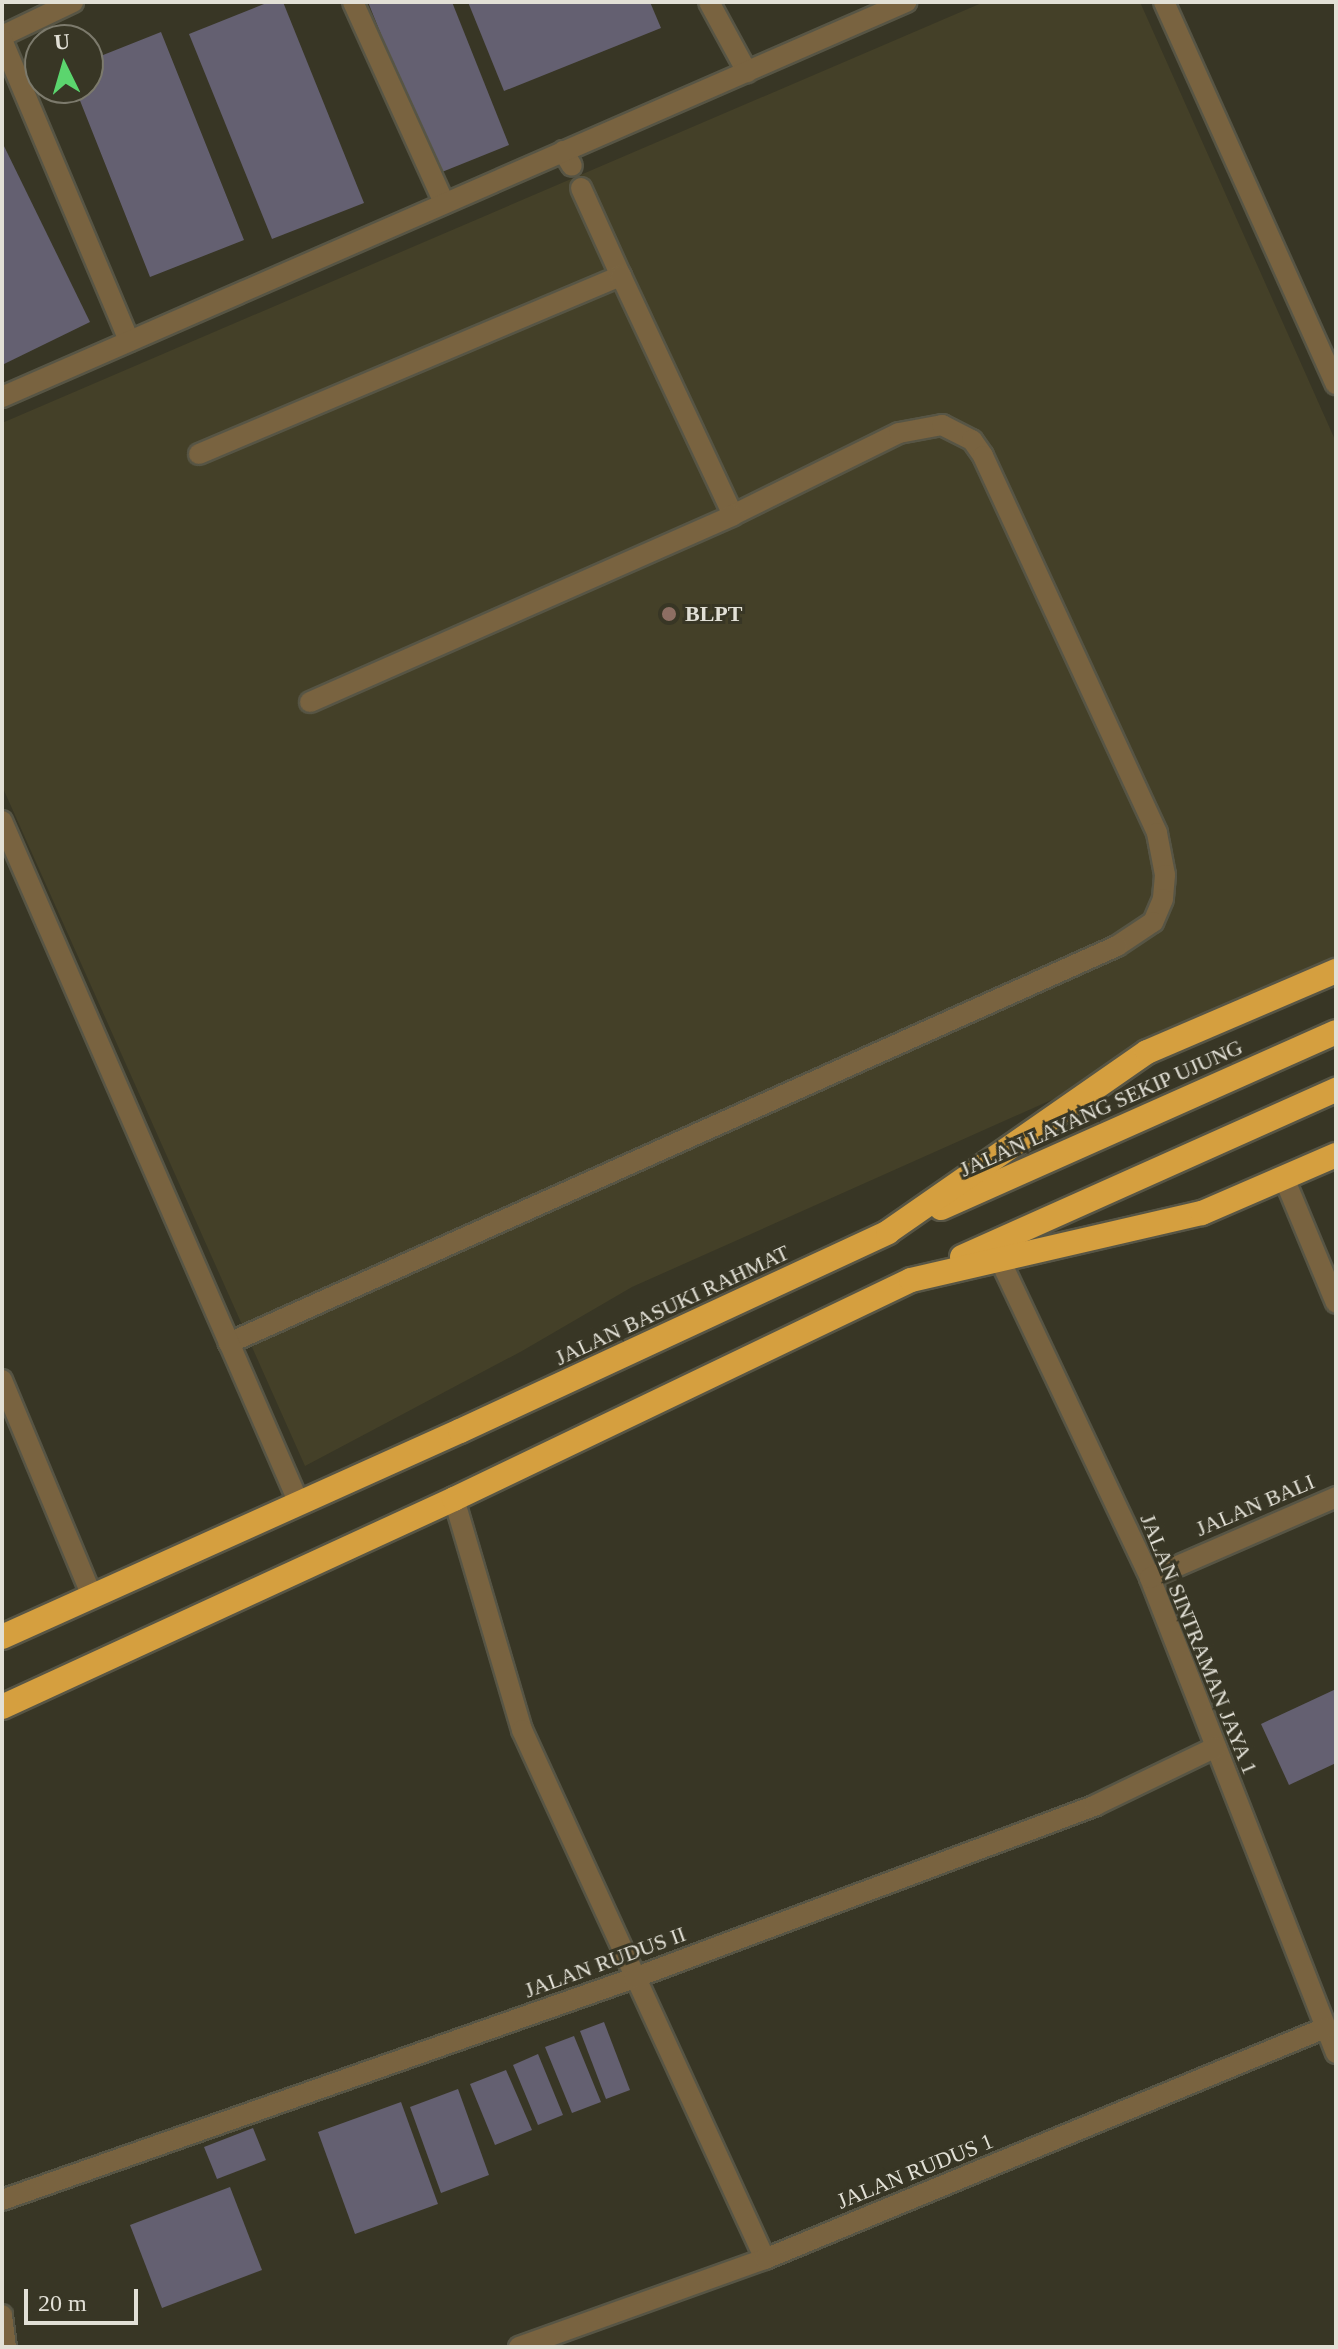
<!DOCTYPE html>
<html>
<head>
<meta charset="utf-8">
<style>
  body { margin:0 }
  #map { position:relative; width:1338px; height:2349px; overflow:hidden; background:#383625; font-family:"Times New Roman",serif }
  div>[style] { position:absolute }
  .built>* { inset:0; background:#444028 }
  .building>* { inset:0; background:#646071 }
  .roads { filter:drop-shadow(2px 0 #575545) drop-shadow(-2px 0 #575545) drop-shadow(0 2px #575545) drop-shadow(0 -2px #575545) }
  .lane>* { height:20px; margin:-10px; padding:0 10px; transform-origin:10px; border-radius:10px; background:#796340 }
  .street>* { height:20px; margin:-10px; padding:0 10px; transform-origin:10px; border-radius:10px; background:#796340 }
  .highway>* { height:24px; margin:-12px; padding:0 12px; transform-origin:12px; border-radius:12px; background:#d59f3f }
  .dots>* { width:22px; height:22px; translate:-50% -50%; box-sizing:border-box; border:4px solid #383625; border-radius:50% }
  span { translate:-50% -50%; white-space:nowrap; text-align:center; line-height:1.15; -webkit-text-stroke:6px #383625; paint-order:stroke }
  .poi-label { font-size:22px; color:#e2e0d6; font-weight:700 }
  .left { translate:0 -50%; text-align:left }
  .street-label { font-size:22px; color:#e2e0d6 }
  .frame { position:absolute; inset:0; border:4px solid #e2e0d6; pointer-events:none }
  .north { position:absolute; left:24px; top:24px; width:80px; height:80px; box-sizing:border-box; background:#383625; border:2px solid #7c7a6c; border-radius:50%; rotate:355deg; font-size:22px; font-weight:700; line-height:32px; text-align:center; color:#e2e0d6 }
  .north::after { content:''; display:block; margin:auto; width:28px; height:36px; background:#5bd56e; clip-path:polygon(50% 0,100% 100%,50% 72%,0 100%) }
  .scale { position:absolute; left:24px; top:2289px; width:114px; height:36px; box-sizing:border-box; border:4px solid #e2e0d6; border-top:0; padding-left:10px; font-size:24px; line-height:28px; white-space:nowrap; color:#e2e0d6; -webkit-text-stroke:6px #383625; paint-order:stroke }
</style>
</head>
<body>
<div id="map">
  <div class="built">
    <div style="clip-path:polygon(984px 2px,1140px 2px,1336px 442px,1336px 973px,632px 1287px,522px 1351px,305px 1466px,2px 786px,2px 423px)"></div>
  </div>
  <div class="building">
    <div style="clip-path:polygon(269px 2px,283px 2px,364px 203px,272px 239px,189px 34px)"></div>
    <div style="clip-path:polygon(368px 2px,452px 2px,509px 145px,437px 174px)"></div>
    <div style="clip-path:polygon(468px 2px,650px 2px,661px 28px,504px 91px)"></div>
    <div style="clip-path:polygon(161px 32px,244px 240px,150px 277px,75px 88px,88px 88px,88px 61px)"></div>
    <div style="clip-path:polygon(2px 142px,90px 322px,2px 365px)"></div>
    <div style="clip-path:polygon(1336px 1689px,1336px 1763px,1289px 1785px,1261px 1724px)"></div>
    <div style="clip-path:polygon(604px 2022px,630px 2090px,606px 2099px,580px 2031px)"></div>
    <div style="clip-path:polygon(574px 2036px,601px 2102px,572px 2113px,545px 2047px)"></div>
    <div style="clip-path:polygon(538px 2054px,563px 2115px,538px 2125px,513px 2065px)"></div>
    <div style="clip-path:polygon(506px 2070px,532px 2130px,495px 2145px,470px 2084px)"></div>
    <div style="clip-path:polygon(458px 2089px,489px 2175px,441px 2193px,410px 2107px)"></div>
    <div style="clip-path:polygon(401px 2102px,438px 2204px,355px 2234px,318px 2132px)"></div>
    <div style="clip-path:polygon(253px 2128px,266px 2160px,217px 2179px,204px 2147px)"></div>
    <div style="clip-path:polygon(230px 2187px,262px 2270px,162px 2308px,130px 2225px)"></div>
  </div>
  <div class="roads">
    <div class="lane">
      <div style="left:563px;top:151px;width:17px;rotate:59deg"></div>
      <div style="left:581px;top:188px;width:97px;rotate:65.6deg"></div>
      <div style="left:199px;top:454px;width:458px;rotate:-22.9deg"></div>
      <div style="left:621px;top:276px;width:264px;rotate:64.9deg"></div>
      <div style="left:733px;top:515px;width:185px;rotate:-26.3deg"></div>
      <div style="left:899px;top:433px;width:44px;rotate:-10.5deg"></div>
      <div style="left:942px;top:425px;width:34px;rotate:27deg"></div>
      <div style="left:972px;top:440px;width:19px;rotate:55deg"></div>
      <div style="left:983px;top:456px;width:415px;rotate:65.2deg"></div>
      <div style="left:1157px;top:833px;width:43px;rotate:79.2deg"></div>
      <div style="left:1165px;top:875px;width:24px;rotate:95deg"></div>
      <div style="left:1163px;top:899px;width:25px;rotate:113deg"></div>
      <div style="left:1153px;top:922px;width:43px;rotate:146.3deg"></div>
      <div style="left:1117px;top:946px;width:973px;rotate:155.91deg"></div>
      <div style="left:310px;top:702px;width:462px;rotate:-23.8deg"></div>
    </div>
    <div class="street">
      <div style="left:353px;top:2px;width:221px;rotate:65.6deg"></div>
      <div style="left:709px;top:2px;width:80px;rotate:61.5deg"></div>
      <div style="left:1164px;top:2px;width:419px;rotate:65.8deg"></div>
      <div style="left:2px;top:36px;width:79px;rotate:-25.6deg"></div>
      <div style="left:2px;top:40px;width:327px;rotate:67.1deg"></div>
      <div style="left:2px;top:397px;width:987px;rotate:-23.6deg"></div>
      <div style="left:2px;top:821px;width:742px;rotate:66.48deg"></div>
      <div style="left:1284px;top:1178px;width:135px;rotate:67.4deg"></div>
      <div style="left:1000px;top:1260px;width:352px;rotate:64.7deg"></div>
      <div style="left:1150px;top:1578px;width:510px;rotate:68.62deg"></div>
      <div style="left:2px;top:1380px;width:234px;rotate:67.4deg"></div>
      <div style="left:454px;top:1499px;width:241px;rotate:73.6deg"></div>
      <div style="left:522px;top:1730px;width:582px;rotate:65.33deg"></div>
      <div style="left:1150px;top:1578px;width:203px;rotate:-23.5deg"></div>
      <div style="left:2px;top:2200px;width:670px;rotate:-19.35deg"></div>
      <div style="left:634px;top:1978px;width:493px;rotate:-20.5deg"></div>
      <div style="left:1096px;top:1805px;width:133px;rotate:-25.8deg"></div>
      <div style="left:2px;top:2315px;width:32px;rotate:83deg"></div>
      <div style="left:519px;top:2347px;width:261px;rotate:-19.7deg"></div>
      <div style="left:765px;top:2259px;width:606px;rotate:-22.42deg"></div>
    </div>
    <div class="highway">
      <div style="left:941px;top:1208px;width:432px;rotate:-24deg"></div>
      <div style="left:962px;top:1257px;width:410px;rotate:-24.1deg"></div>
      <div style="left:2px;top:1637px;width:502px;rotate:-24.22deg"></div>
      <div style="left:460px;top:1431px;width:472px;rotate:-24.9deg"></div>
      <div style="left:888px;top:1232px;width:315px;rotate:-34.8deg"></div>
      <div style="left:1147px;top:1052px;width:206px;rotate:-23.2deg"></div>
      <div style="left:2px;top:1707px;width:498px;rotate:-24.7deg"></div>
      <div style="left:454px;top:1499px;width:507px;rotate:-25.6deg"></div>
      <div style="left:911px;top:1280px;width:299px;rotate:-13deg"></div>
      <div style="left:1202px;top:1213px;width:146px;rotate:-23.4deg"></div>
    </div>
  </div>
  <div class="dots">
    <div style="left:669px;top:614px;background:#8d6e63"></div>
  </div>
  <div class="poi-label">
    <span class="left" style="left:685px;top:614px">BLPT</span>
  </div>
  <div class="street-label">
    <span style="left:1101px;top:1108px;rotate:-24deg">JALAN LAYANG SEKIP UJUNG</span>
    <span style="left:672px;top:1305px;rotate:-25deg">JALAN BASUKI RAHMAT</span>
    <span style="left:1255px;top:1505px;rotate:-23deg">JALAN BALI</span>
    <span style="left:1199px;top:1644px;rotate:68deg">JALAN SINTRAMAN JAYA 1</span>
    <span style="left:605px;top:1962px;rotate:-20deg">JALAN RUDUS II</span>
    <span style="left:915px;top:2171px;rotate:-22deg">JALAN RUDUS 1</span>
  </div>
  <div class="frame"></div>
  <div class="north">U</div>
  <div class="scale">20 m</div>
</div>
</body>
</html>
